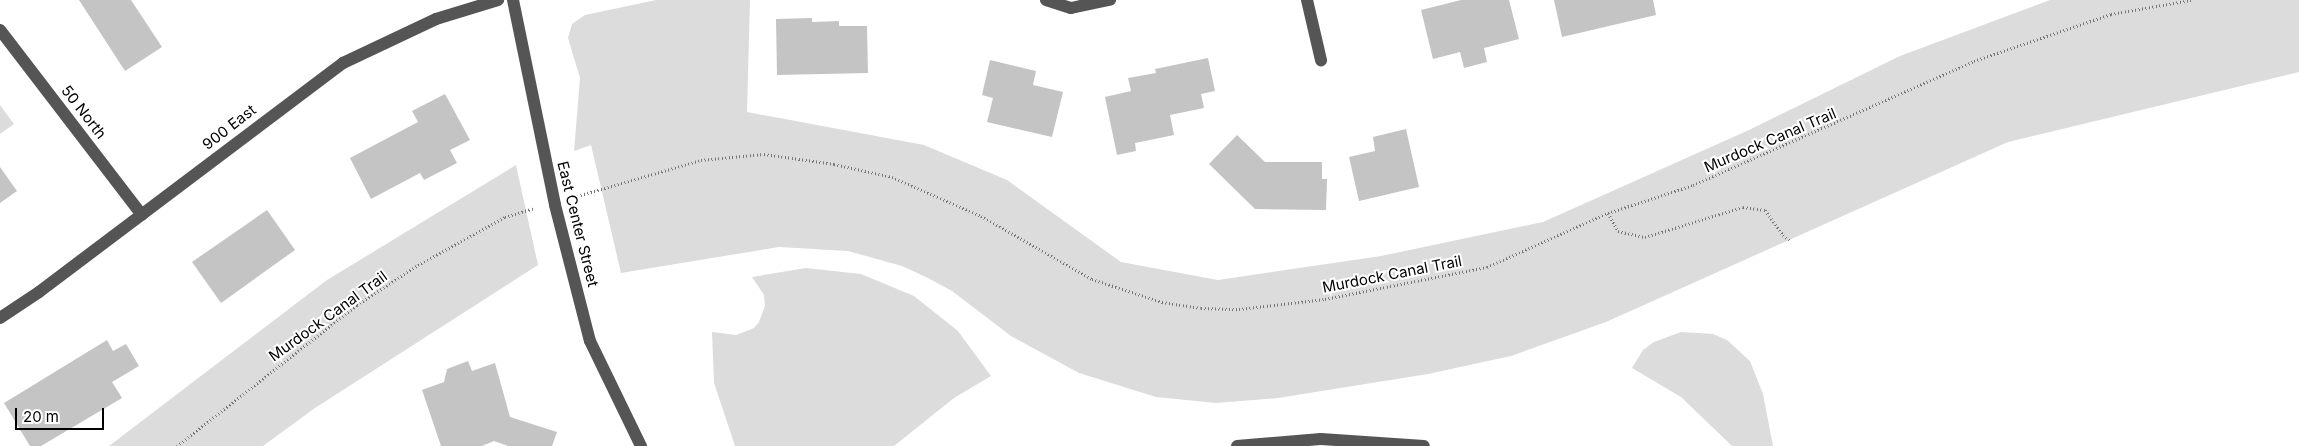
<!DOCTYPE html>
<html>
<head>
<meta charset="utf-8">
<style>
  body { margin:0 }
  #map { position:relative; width:2299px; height:446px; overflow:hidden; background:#fff; font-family:Inter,sans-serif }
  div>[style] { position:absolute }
  .green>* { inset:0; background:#dcdcdc }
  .building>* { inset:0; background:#c4c4c4 }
  .path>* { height:3px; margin-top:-1.5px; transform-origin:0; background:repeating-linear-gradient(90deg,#777 0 1px,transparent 0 3.5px) }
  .minor>* { height:12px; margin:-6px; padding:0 6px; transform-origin:6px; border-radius:6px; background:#555 }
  span { translate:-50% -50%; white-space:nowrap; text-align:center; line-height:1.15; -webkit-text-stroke:4px #fff; paint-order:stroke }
  .street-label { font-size:15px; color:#000 }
  .scale { position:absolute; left:15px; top:408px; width:89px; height:22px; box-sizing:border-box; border:2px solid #000; border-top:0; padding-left:6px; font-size:15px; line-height:18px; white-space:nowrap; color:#000; -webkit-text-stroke:4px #fff; paint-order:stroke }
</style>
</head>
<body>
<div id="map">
  <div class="green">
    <div style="clip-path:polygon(656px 0,750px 0,747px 112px,924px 145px,1007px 180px,1121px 262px,1218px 280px,1381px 256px,1543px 222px,1749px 130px,1900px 56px,2050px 0,2299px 0,2299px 72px,2008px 142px,1606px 322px,1511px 356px,1428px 374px,1278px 398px,1216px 403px,1156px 397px,1079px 373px,1011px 336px,952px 291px,928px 278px,902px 266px,848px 251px,779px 247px,621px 273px,591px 145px,574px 151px,580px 78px,568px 38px,572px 24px,585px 15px)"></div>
    <div style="clip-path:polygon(0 105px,14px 124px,0 134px)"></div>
    <div style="clip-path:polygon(516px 165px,538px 265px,315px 408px,263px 446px,109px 446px,327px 280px)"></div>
    <div style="clip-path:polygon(806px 268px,861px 274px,914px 296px,958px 331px,991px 376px,954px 398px,894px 446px,735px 446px,714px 383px,712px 332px,736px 335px,754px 328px,759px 322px,765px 306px,764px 295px,752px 277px)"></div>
    <div style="clip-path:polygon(1681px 332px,1713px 334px,1727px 340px,1750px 361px,1763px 394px,1773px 446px,1732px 446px,1681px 397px,1632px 368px,1643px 350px,1654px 342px)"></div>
  </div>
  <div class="building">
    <div style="clip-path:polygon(79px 0,131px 0,162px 47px,125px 71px)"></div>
    <div style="clip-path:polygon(1461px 0,1509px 0,1519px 39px,1484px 48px,1487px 62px,1464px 68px,1460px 52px,1433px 59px,1421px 10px)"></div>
    <div style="clip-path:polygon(1554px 0,1653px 0,1656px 15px,1562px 37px)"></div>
    <div style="clip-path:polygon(812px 18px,812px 22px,839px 21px,839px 26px,867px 26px,868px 73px,777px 75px,776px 19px)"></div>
    <div style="clip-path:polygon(1208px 58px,1215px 91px,1201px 94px,1204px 108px,1170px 115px,1174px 135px,1135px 143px,1136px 151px,1117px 155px,1105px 97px,1131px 91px,1128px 78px,1156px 73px,1155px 69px)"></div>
    <div style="clip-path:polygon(990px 60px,1036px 71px,1033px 85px,1063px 92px,1052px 137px,987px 122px,993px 98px,982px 95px)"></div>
    <div style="clip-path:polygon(445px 94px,470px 140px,450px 150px,457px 163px,424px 180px,420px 173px,371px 199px,350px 158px,418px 122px,412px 111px)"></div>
    <div style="clip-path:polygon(1406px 129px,1419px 187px,1359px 201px,1349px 157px,1375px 151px,1373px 137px)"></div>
    <div style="clip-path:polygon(1237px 135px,1265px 162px,1322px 162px,1322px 179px,1327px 179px,1326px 210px,1255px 209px,1209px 164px)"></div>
    <div style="clip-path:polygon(0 167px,17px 191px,0 203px)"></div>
    <div style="clip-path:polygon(267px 210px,295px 250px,221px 303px,192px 262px)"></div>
    <div style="clip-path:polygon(107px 340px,113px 351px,126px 344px,139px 366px,112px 382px,122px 398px,41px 446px,30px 446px,4px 403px)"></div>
    <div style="clip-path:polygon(468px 361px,472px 371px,495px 363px,510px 417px,557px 432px,552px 446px,508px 446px,494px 441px,482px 446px,441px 446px,422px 390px,444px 382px,447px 369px)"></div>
  </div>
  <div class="path">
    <div style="left:574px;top:197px;width:132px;rotate:-16.2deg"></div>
    <div style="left:701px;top:160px;width:63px;rotate:-5.4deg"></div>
    <div style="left:764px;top:154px;width:71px;rotate:8.1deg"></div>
    <div style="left:834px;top:164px;width:59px;rotate:12.6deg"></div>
    <div style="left:892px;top:177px;width:97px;rotate:23.7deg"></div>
    <div style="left:981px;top:216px;width:128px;rotate:29.6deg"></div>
    <div style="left:1092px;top:279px;width:74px;rotate:18.2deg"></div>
    <div style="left:1162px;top:302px;width:39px;rotate:9deg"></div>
    <div style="left:1201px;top:308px;width:38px;rotate:2deg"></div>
    <div style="left:1239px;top:309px;width:87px;rotate:-6.6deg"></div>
    <div style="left:1325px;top:299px;width:165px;rotate:-11.2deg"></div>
    <div style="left:1487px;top:267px;width:133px;rotate:-24.1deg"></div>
    <div style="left:1608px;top:213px;width:89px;rotate:-18.2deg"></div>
    <div style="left:1693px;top:185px;width:307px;rotate:-23.8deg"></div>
    <div style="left:1974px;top:61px;width:145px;rotate:-18.9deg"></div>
    <div style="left:2111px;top:14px;width:81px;rotate:-9.9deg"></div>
    <div style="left:1608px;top:213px;width:21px;rotate:61deg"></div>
    <div style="left:1618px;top:231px;width:28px;rotate:13deg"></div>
    <div style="left:1645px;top:237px;width:102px;rotate:-17deg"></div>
    <div style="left:1743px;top:207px;width:22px;rotate:8deg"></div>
    <div style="left:1765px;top:210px;width:31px;rotate:54deg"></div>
    <div style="left:1783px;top:235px;width:10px;rotate:37deg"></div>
    <div style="left:177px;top:446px;width:229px;rotate:-38.1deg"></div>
    <div style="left:357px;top:305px;width:73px;rotate:-33.3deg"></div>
    <div style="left:418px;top:265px;width:99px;rotate:-28.9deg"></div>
    <div style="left:505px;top:217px;width:30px;rotate:-17deg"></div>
  </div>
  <div class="minor">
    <div style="left:513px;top:0;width:209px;rotate:78.4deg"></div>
    <div style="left:555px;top:205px;width:140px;rotate:75.6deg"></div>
    <div style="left:590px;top:341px;width:117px;rotate:64.1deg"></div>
    <div style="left:1046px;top:0;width:26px;rotate:18deg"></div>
    <div style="left:1071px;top:8px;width:40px;rotate:-12deg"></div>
    <div style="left:1307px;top:0;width:62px;rotate:76.9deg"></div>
    <div style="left:0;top:30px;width:233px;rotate:52.5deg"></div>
    <div style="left:0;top:318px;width:47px;rotate:-33.7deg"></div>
    <div style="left:39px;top:292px;width:381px;rotate:-37deg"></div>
    <div style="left:343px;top:63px;width:103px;rotate:-25.3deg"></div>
    <div style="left:436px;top:19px;width:65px;rotate:-17deg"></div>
    <div style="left:1237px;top:446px;width:84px;rotate:-4.8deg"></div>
    <div style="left:1321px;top:439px;width:103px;rotate:3.9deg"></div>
  </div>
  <div class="street-label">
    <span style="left:84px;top:112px;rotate:52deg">50 North</span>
    <span style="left:229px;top:127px;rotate:-38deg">900 East</span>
    <span style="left:1770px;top:140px;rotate:-23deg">Murdock Canal Trail</span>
    <span style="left:578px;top:224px;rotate:76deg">East Center Street</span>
    <span style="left:1392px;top:274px;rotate:-11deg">Murdock Canal Trail</span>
    <span style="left:328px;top:316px;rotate:-36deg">Murdock Canal Trail</span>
  </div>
  <div class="scale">20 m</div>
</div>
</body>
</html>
